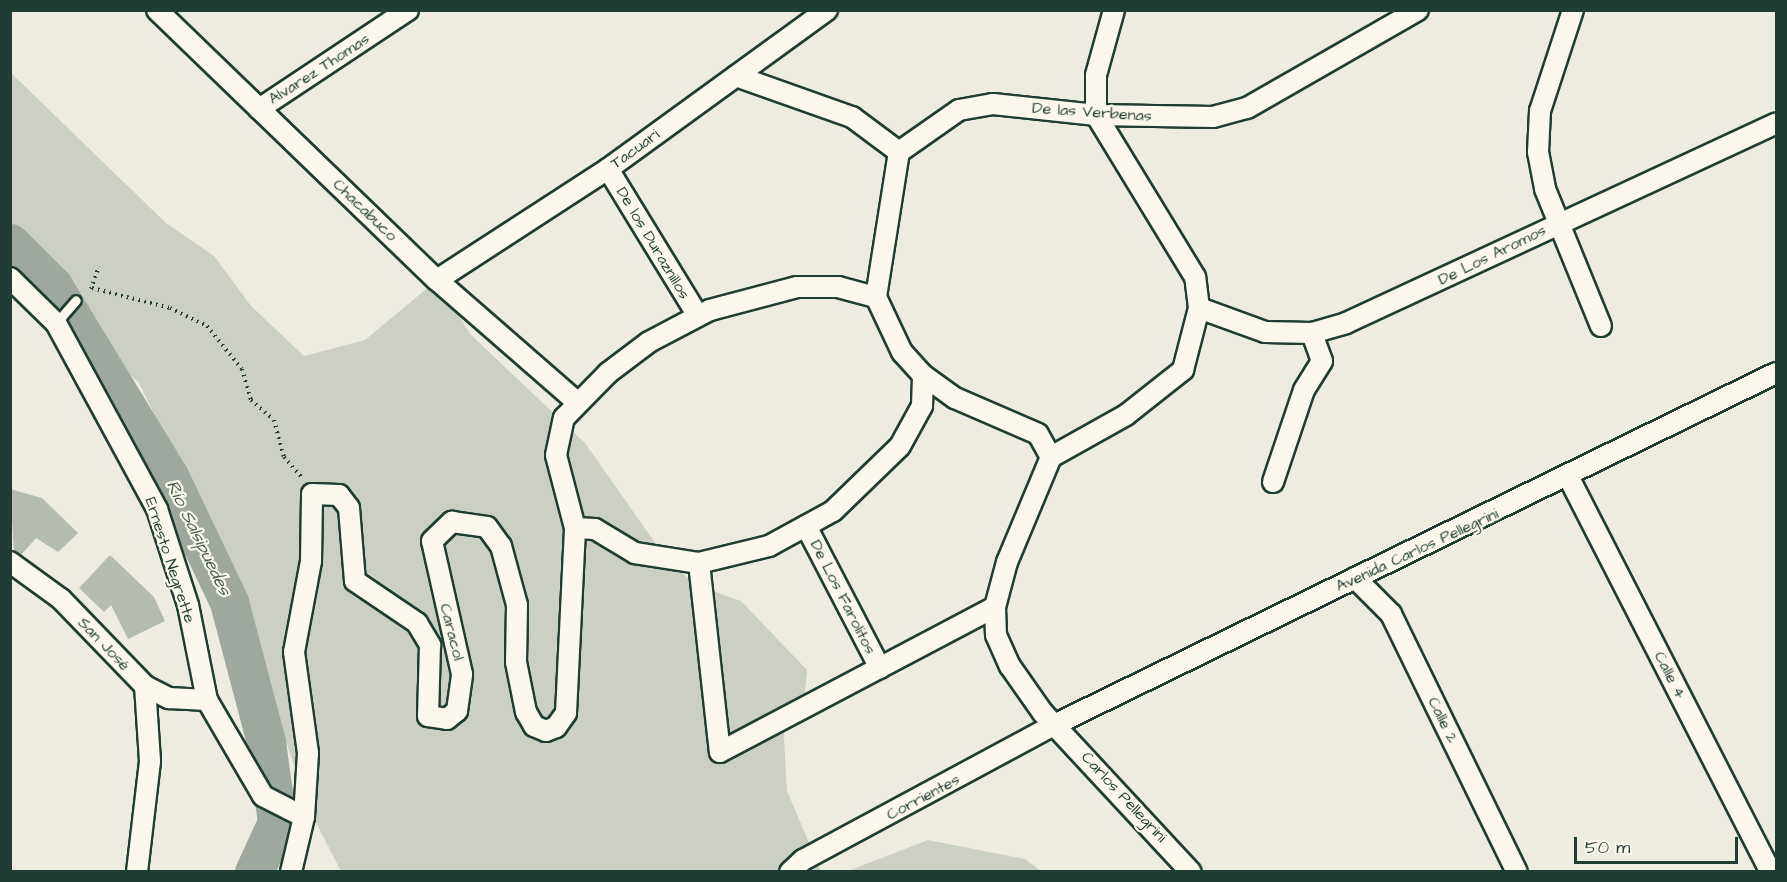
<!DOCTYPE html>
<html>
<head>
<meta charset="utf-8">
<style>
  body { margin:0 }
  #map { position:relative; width:1787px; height:882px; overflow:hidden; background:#eeece1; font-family:"Architects Daughter",sans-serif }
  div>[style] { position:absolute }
  .green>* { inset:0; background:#cbcfc4 }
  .river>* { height:39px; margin:-19.5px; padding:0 19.5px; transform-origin:19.5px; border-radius:19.5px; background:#9fa89f }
  .building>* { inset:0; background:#b4bbb0 }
  .path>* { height:4px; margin-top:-2px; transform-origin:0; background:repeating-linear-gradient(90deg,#1f3d34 0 1.5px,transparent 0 6px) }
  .roads { filter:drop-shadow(2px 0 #1f3d34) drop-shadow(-2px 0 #1f3d34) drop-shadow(0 2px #1f3d34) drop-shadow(0 -2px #1f3d34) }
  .service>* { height:9px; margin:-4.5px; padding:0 4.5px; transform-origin:4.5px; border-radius:4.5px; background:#fbf7ec }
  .minor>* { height:20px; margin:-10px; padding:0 10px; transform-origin:10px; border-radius:10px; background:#fbf7ec }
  span { translate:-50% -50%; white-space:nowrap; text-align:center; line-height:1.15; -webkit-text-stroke:4.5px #fbf7ec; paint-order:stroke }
  .street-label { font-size:16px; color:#1f3d34 }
  .water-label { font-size:18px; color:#455d54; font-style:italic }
  .frame { position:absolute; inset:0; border:12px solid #1f3d34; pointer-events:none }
  .scale { position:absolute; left:1574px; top:837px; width:164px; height:27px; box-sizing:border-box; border:3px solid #1f3d34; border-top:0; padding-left:8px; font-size:18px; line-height:21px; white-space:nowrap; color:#1f3d34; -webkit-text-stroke:4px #fbf7ec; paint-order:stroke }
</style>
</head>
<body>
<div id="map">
  <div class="green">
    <div style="clip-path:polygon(11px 73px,166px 223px,214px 256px,251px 306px,304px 356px,365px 340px,437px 280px,470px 334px,585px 443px,658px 547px,693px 584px,741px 601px,807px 670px,804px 701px,783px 720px,787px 791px,821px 871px,341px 871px,308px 807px,225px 558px,139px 383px,11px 263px)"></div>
    <div style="clip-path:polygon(928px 840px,1025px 859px,1041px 871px,848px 871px)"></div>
  </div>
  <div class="river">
    <div style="left:10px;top:243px;width:61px;rotate:45deg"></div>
    <div style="left:53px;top:286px;width:223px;rotate:58.6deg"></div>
    <div style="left:169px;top:476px;width:140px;rotate:64.5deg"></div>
    <div style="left:229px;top:602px;width:145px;rotate:75.2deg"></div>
    <div style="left:266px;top:742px;width:81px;rotate:82.2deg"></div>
    <div style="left:277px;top:822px;width:55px;rotate:114.7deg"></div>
  </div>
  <div class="building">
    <div style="clip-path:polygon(10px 489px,42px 498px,78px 533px,58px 552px,36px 538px,21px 555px,14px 551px)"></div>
    <div style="clip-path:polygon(110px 555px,154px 597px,165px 621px,128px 639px,111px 605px,104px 612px,79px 588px)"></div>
  </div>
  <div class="path">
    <div style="left:92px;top:288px;width:81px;rotate:14.4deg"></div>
    <div style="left:170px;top:308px;width:41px;rotate:25.9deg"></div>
    <div style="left:207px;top:326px;width:55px;rotate:50.9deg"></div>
    <div style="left:242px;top:369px;width:32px;rotate:74deg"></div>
    <div style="left:251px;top:400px;width:30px;rotate:41deg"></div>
    <div style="left:274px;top:420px;width:38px;rotate:75deg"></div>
    <div style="left:284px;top:457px;width:29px;rotate:49deg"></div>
    <div style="left:91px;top:289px;width:24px;rotate:-71deg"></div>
  </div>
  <div class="roads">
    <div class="service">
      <div style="left:56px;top:323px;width:30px;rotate:-49deg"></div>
    </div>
    <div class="minor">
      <div style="left:157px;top:10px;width:389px;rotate:44deg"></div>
      <div style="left:437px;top:280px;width:187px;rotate:41.1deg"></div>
      <div style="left:1573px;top:10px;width:106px;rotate:108.1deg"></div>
      <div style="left:1540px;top:111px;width:41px;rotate:92.8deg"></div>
      <div style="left:1538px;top:152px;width:38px;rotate:79deg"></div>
      <div style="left:1545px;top:189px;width:148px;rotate:67.8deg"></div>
      <div style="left:736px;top:76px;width:123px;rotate:19.5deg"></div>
      <div style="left:852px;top:117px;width:59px;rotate:36.7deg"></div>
      <div style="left:259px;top:109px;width:179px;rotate:-33.6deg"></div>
      <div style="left:608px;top:169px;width:172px;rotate:58.5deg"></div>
      <div style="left:10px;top:278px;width:64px;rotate:44.4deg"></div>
      <div style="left:56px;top:323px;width:212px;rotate:61.5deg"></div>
      <div style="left:157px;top:509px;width:101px;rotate:72.1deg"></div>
      <div style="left:188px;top:605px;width:97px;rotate:78.7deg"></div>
      <div style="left:207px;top:700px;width:111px;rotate:59.7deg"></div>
      <div style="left:263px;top:796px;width:46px;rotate:27.1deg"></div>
      <div style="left:437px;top:280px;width:204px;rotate:-33deg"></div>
      <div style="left:608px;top:169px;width:271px;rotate:-36deg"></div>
      <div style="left:876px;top:297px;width:147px;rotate:-81deg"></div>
      <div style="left:899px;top:152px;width:73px;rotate:-35deg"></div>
      <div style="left:959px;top:110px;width:35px;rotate:-10deg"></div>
      <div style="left:993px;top:104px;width:104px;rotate:6.1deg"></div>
      <div style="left:1096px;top:115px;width:117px;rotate:1deg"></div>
      <div style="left:1213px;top:117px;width:35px;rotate:-15deg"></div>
      <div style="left:1247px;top:108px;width:197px;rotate:-29.8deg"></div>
      <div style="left:1199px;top:308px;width:70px;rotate:20deg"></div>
      <div style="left:1265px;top:332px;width:47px;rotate:1.2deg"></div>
      <div style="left:1312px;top:333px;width:35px;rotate:-16deg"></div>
      <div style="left:1346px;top:323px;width:474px;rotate:-24.9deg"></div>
      <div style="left:1051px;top:457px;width:86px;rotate:-29.2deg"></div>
      <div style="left:1126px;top:415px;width:73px;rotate:-38.3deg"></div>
      <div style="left:1183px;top:370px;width:64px;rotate:-75.5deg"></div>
      <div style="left:1199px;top:308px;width:31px;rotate:-97deg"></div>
      <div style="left:1195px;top:277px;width:190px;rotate:-121.4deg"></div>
      <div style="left:1096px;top:115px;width:40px;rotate:-90deg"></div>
      <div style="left:1096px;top:75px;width:67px;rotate:-74.5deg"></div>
      <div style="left:1051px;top:457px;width:114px;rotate:112.7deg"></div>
      <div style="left:1007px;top:562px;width:47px;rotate:104.9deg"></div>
      <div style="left:995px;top:607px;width:28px;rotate:88deg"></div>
      <div style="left:996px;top:635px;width:34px;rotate:66deg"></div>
      <div style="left:1010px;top:666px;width:57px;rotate:54.9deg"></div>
      <div style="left:1043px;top:713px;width:217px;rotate:47.1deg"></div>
      <div style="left:1569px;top:478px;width:443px;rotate:62.9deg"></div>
      <div style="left:1273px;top:482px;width:97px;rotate:-71.4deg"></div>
      <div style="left:1304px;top:390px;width:34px;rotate:-58deg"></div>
      <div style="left:1322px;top:361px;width:30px;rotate:-110deg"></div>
      <div style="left:806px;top:526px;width:160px;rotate:62.5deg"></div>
      <div style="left:575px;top:528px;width:20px;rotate:3deg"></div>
      <div style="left:595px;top:529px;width:47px;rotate:31deg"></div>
      <div style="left:635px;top:553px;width:65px;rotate:8.9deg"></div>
      <div style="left:699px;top:563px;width:72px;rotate:-13.7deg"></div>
      <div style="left:769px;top:546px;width:73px;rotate:-28.7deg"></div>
      <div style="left:833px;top:511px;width:93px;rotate:-44.1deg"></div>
      <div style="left:900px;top:446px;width:46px;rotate:-61.2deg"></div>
      <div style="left:922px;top:406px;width:31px;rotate:-88deg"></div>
      <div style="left:10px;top:562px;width:63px;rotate:36deg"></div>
      <div style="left:61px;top:599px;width:121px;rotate:46deg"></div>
      <div style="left:145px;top:686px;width:27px;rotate:27deg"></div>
      <div style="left:169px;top:698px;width:38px;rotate:3deg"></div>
      <div style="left:699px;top:563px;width:190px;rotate:83.7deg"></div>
      <div style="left:720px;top:752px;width:311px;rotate:-27.8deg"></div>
      <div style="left:1355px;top:578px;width:51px;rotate:45deg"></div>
      <div style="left:1391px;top:614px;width:287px;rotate:64deg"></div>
      <div style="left:137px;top:872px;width:112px;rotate:-83.3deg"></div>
      <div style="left:150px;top:761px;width:75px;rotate:-93.8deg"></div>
      <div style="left:291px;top:872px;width:57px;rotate:-76.7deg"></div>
      <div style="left:304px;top:817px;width:64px;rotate:-86.4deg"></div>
      <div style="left:308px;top:753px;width:102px;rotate:-97.9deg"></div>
      <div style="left:294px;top:652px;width:93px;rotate:-79.4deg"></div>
      <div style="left:311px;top:561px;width:67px;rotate:-89.1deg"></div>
      <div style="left:312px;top:494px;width:27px;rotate:2deg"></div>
      <div style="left:339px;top:495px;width:16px;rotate:52deg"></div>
      <div style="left:349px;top:508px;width:73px;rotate:85.3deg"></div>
      <div style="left:355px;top:581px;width:75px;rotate:34.1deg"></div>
      <div style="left:417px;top:623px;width:26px;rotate:59deg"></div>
      <div style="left:430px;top:645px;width:71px;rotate:91.6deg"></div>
      <div style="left:428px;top:716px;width:19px;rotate:9deg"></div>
      <div style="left:447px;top:719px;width:13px;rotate:-39deg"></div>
      <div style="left:457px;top:711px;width:37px;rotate:-82deg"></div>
      <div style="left:462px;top:674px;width:136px;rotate:-102.7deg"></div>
      <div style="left:432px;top:541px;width:28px;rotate:-44deg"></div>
      <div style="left:452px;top:522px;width:35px;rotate:8deg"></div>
      <div style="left:487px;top:527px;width:24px;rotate:54deg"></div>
      <div style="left:501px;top:546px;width:61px;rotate:74.8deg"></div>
      <div style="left:517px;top:605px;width:57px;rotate:91deg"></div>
      <div style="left:516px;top:662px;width:51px;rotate:78.7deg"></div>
      <div style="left:526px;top:712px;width:16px;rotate:60deg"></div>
      <div style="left:534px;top:726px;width:13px;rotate:23deg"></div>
      <div style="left:546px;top:731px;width:11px;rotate:-22deg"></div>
      <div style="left:556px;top:727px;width:17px;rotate:-54deg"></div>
      <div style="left:566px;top:713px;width:185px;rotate:-87.2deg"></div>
      <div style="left:575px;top:528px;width:75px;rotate:-104.6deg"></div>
      <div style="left:556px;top:455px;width:38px;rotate:-78deg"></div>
      <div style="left:564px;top:418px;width:63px;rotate:-45.6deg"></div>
      <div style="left:608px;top:373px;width:51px;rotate:-37.1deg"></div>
      <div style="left:649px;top:342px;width:69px;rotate:-27.7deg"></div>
      <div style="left:710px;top:310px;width:90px;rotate:-14.8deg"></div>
      <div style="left:797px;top:287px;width:41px"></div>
      <div style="left:838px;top:287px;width:39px;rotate:15deg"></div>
      <div style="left:876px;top:297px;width:61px;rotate:64.7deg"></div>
      <div style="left:902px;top:352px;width:31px;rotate:48deg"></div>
      <div style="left:923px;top:375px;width:39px;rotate:36deg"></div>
      <div style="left:955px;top:398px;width:90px;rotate:23.4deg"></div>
      <div style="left:1038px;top:434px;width:26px;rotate:61deg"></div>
      <div style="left:790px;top:872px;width:18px;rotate:-43deg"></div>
      <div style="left:803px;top:860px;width:287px;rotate:-28.3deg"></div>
      <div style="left:1056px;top:724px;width:801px;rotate:-25.99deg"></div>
    </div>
  </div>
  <div class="street-label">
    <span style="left:319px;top:69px;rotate:-33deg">Alvarez Thomas</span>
    <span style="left:1092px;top:112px;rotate:4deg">De las Verbenas</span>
    <span style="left:635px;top:149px;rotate:-36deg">Tacuari</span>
    <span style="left:365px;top:210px;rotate:44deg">Chacabuco</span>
    <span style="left:653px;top:243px;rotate:59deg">De los Duraznillos</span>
    <span style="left:1492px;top:255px;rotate:-26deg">De Los Aromos</span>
    <span style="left:1417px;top:550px;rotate:-25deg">Avenida Carlos Pellegrini</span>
    <span style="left:170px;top:560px;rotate:72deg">Ernesto Negrette</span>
    <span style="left:843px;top:597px;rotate:63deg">De Los Farolitos</span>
    <span style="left:452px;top:632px;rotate:76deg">Caracol</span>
    <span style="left:104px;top:644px;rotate:46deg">San José</span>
    <span style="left:1670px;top:675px;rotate:63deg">Calle 4</span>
    <span style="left:1443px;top:720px;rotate:64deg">Calle 2</span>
    <span style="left:923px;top:797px;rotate:-28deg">Corrientes</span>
    <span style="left:1124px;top:797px;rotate:47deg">Carlos Pellegrini</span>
  </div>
  <div class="water-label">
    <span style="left:198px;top:538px;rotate:64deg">Río Salsipuedes</span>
  </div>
  <div class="frame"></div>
  <div class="scale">50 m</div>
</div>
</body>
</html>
